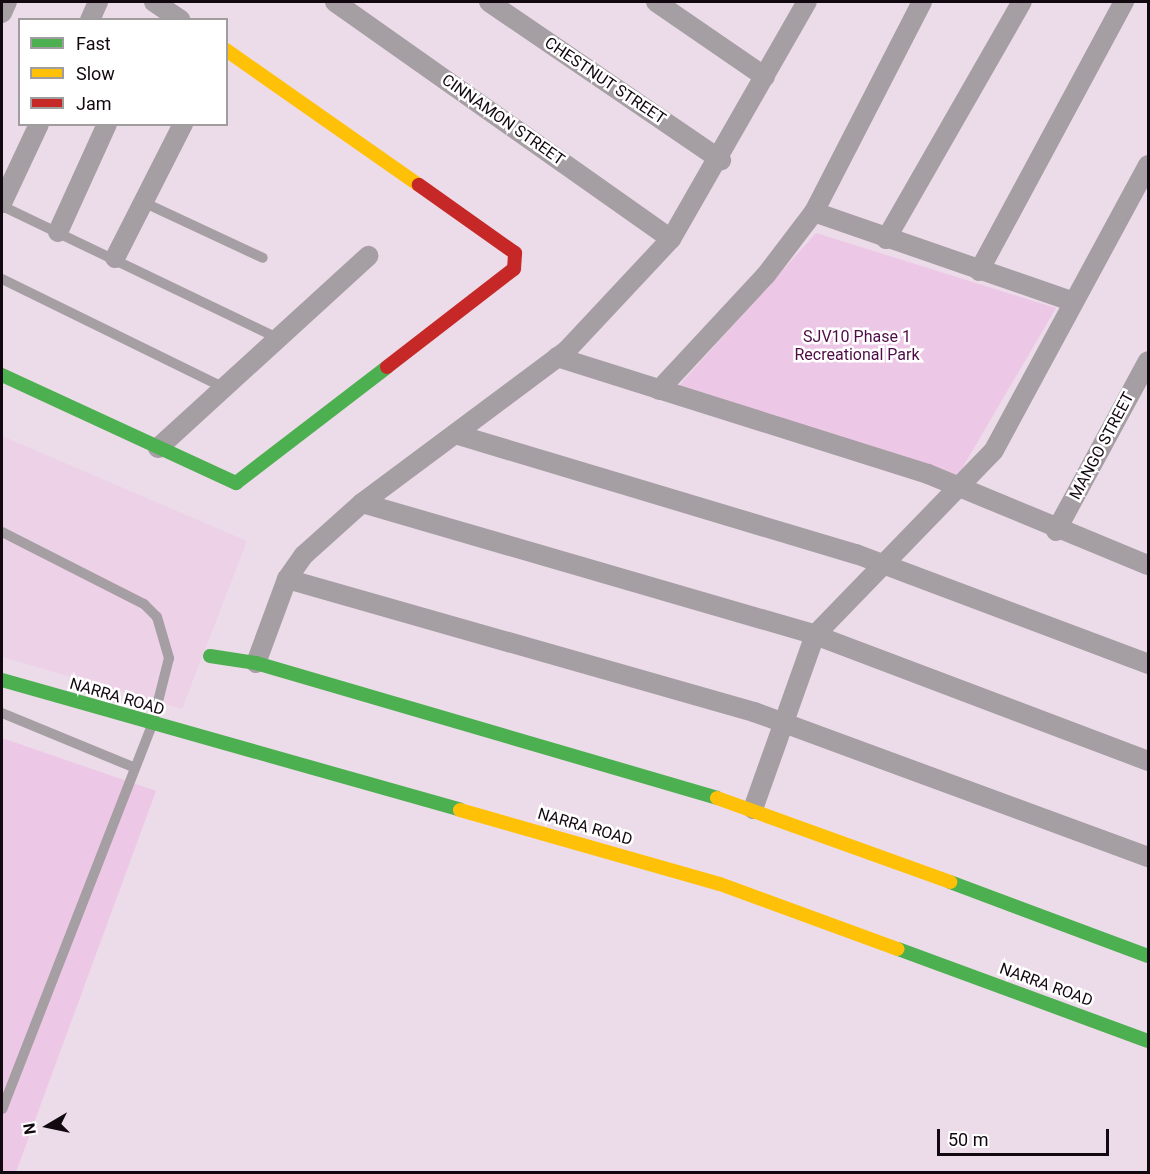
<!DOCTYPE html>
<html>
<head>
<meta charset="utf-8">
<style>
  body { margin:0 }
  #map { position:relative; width:1150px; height:1174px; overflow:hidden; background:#ecdbe8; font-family:Roboto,sans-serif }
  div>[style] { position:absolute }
  .built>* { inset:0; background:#edd2e7 }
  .green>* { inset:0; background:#edc8e6 }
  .lane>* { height:10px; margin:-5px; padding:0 5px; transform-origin:5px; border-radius:5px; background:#a59ea3 }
  .street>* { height:20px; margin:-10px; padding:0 10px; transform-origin:10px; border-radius:10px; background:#a59ea3 }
  .fast>* { height:14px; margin:-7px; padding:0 7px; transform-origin:7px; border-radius:7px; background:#4caf50 }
  .slow>* { height:14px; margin:-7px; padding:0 7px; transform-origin:7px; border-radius:7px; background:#ffc107 }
  .jam>* { height:14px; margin:-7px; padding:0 7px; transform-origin:7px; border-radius:7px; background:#c62828 }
  span { translate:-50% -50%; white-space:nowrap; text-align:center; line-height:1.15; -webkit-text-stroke:5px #fff; paint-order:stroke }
  .street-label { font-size:16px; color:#120910 }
  .park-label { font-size:16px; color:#4f0d48 }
  .frame { position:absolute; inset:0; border:3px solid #120910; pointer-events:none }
  .legend { position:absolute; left:18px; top:18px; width:210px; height:108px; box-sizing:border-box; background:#fff; border:2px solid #a09d9f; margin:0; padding:8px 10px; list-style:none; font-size:18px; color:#120910 }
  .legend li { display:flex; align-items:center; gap:12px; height:30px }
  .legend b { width:30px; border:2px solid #a09d9f }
  .north { position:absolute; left:18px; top:1096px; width:60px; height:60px; -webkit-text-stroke:4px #fff; paint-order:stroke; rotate:261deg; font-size:16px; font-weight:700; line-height:24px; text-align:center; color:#120910 }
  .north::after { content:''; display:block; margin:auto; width:21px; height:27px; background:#120910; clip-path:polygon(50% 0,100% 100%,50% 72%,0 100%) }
  .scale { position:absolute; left:937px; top:1129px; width:172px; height:27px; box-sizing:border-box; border:3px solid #120910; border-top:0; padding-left:8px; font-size:18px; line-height:21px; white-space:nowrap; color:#120910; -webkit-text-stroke:4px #fff; paint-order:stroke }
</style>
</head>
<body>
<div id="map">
  <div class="built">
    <div style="clip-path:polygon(2px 436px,247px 541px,182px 709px,2px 657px)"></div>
  </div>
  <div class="green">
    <div style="clip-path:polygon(816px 233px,1056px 308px,957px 477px,675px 390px)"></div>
    <div style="clip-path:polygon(2px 738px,156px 791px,16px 1172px,2px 1172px)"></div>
  </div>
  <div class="lane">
    <div style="left:143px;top:202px;width:132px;rotate:25deg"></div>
    <div style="left:2px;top:206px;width:303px;rotate:25.6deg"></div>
    <div style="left:2px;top:279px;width:245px;rotate:26.1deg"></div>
    <div style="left:2px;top:532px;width:159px;rotate:26.9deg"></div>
    <div style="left:144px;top:604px;width:18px;rotate:45deg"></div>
    <div style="left:157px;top:617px;width:43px;rotate:73.7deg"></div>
    <div style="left:169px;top:658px;width:69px;rotate:104.2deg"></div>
    <div style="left:152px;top:725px;width:412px;rotate:111.3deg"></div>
    <div style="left:2px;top:713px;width:142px;rotate:22.4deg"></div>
  </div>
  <div class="street">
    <div style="left:154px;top:2px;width:32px;rotate:34deg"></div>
    <div style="left:335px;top:2px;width:411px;rotate:35.2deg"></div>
    <div style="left:489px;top:2px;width:281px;rotate:34.3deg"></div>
    <div style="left:656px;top:2px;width:132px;rotate:34.5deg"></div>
    <div style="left:2px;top:13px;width:12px;rotate:-66deg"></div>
    <div style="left:90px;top:20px;width:20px;rotate:-66deg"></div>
    <div style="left:2px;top:203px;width:87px;rotate:-64.9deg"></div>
    <div style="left:814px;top:212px;width:272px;rotate:19.1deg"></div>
    <div style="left:58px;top:232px;width:119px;rotate:-65.6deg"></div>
    <div style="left:886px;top:239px;width:273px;rotate:-60.2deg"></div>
    <div style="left:115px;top:258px;width:150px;rotate:-63.1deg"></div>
    <div style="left:979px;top:271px;width:306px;rotate:-61.7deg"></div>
    <div style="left:557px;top:357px;width:389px;rotate:17.5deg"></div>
    <div style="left:928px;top:474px;width:238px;rotate:22.5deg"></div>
    <div style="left:659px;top:390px;width:157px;rotate:-47.1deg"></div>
    <div style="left:766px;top:275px;width:79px;rotate:-52.7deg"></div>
    <div style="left:814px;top:212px;width:236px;rotate:-62.8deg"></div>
    <div style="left:455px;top:434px;width:419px;rotate:16.7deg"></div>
    <div style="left:856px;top:554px;width:312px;rotate:20.6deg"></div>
    <div style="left:158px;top:448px;width:285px;rotate:-42.4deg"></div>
    <div style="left:362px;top:503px;width:472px;rotate:16.2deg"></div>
    <div style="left:815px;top:635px;width:356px;rotate:20.7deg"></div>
    <div style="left:1056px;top:531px;width:193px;rotate:-61.6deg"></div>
    <div style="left:287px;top:579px;width:486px;rotate:15.9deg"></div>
    <div style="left:754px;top:712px;width:420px;rotate:20.2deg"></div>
    <div style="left:256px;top:663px;width:90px;rotate:-69.7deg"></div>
    <div style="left:287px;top:579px;width:29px;rotate:-55deg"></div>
    <div style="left:304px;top:555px;width:78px;rotate:-41.9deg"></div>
    <div style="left:362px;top:503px;width:256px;rotate:-36.7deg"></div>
    <div style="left:567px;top:350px;width:152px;rotate:-46.9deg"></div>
    <div style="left:671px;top:239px;width:273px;rotate:-60.2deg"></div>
    <div style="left:753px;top:809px;width:185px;rotate:-70.4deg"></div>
    <div style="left:815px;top:635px;width:257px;rotate:-45.9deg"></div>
    <div style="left:994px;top:450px;width:324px;rotate:-61.6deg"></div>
  </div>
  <div class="fast">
    <div style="left:2px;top:375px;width:258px;rotate:24.8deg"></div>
    <div style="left:236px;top:483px;width:190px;rotate:-37.5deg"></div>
    <div style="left:210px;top:656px;width:47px;rotate:8.7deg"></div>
    <div style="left:256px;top:663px;width:480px;rotate:16.3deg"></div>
    <div style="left:2px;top:680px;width:476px;rotate:15.8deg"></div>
    <div style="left:950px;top:882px;width:211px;rotate:20.5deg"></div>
    <div style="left:898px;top:949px;width:266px;rotate:20.2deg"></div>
  </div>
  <div class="slow">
    <div style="left:226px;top:50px;width:236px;rotate:35deg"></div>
    <div style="left:717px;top:798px;width:248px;rotate:19.8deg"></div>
    <div style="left:460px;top:810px;width:270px;rotate:15.9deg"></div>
    <div style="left:720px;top:884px;width:189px;rotate:20.1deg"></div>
  </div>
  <div class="jam">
    <div style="left:387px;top:367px;width:160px;rotate:-37.7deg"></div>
    <div style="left:514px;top:269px;width:16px;rotate:-86deg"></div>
    <div style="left:515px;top:253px;width:118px;rotate:-144.7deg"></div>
  </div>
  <div class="street-label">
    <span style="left:605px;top:81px;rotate:34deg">CHESTNUT STREET</span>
    <span style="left:503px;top:120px;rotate:35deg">CINNAMON STREET</span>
    <span style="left:1102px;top:446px;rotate:-62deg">MANGO STREET</span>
    <span style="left:117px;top:697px;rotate:16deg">NARRA ROAD</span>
    <span style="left:585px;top:827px;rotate:16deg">NARRA ROAD</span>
    <span style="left:1046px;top:985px;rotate:20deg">NARRA ROAD</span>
  </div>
  <div class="park-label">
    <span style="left:857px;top:346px">SJV10 Phase 1<br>Recreational Park</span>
  </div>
  <div class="frame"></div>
  <ul class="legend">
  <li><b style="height:8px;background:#4caf50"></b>Fast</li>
  <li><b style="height:8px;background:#ffc107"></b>Slow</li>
  <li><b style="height:8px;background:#c62828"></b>Jam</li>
  </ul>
  <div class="north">N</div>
  <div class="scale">50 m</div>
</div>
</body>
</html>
